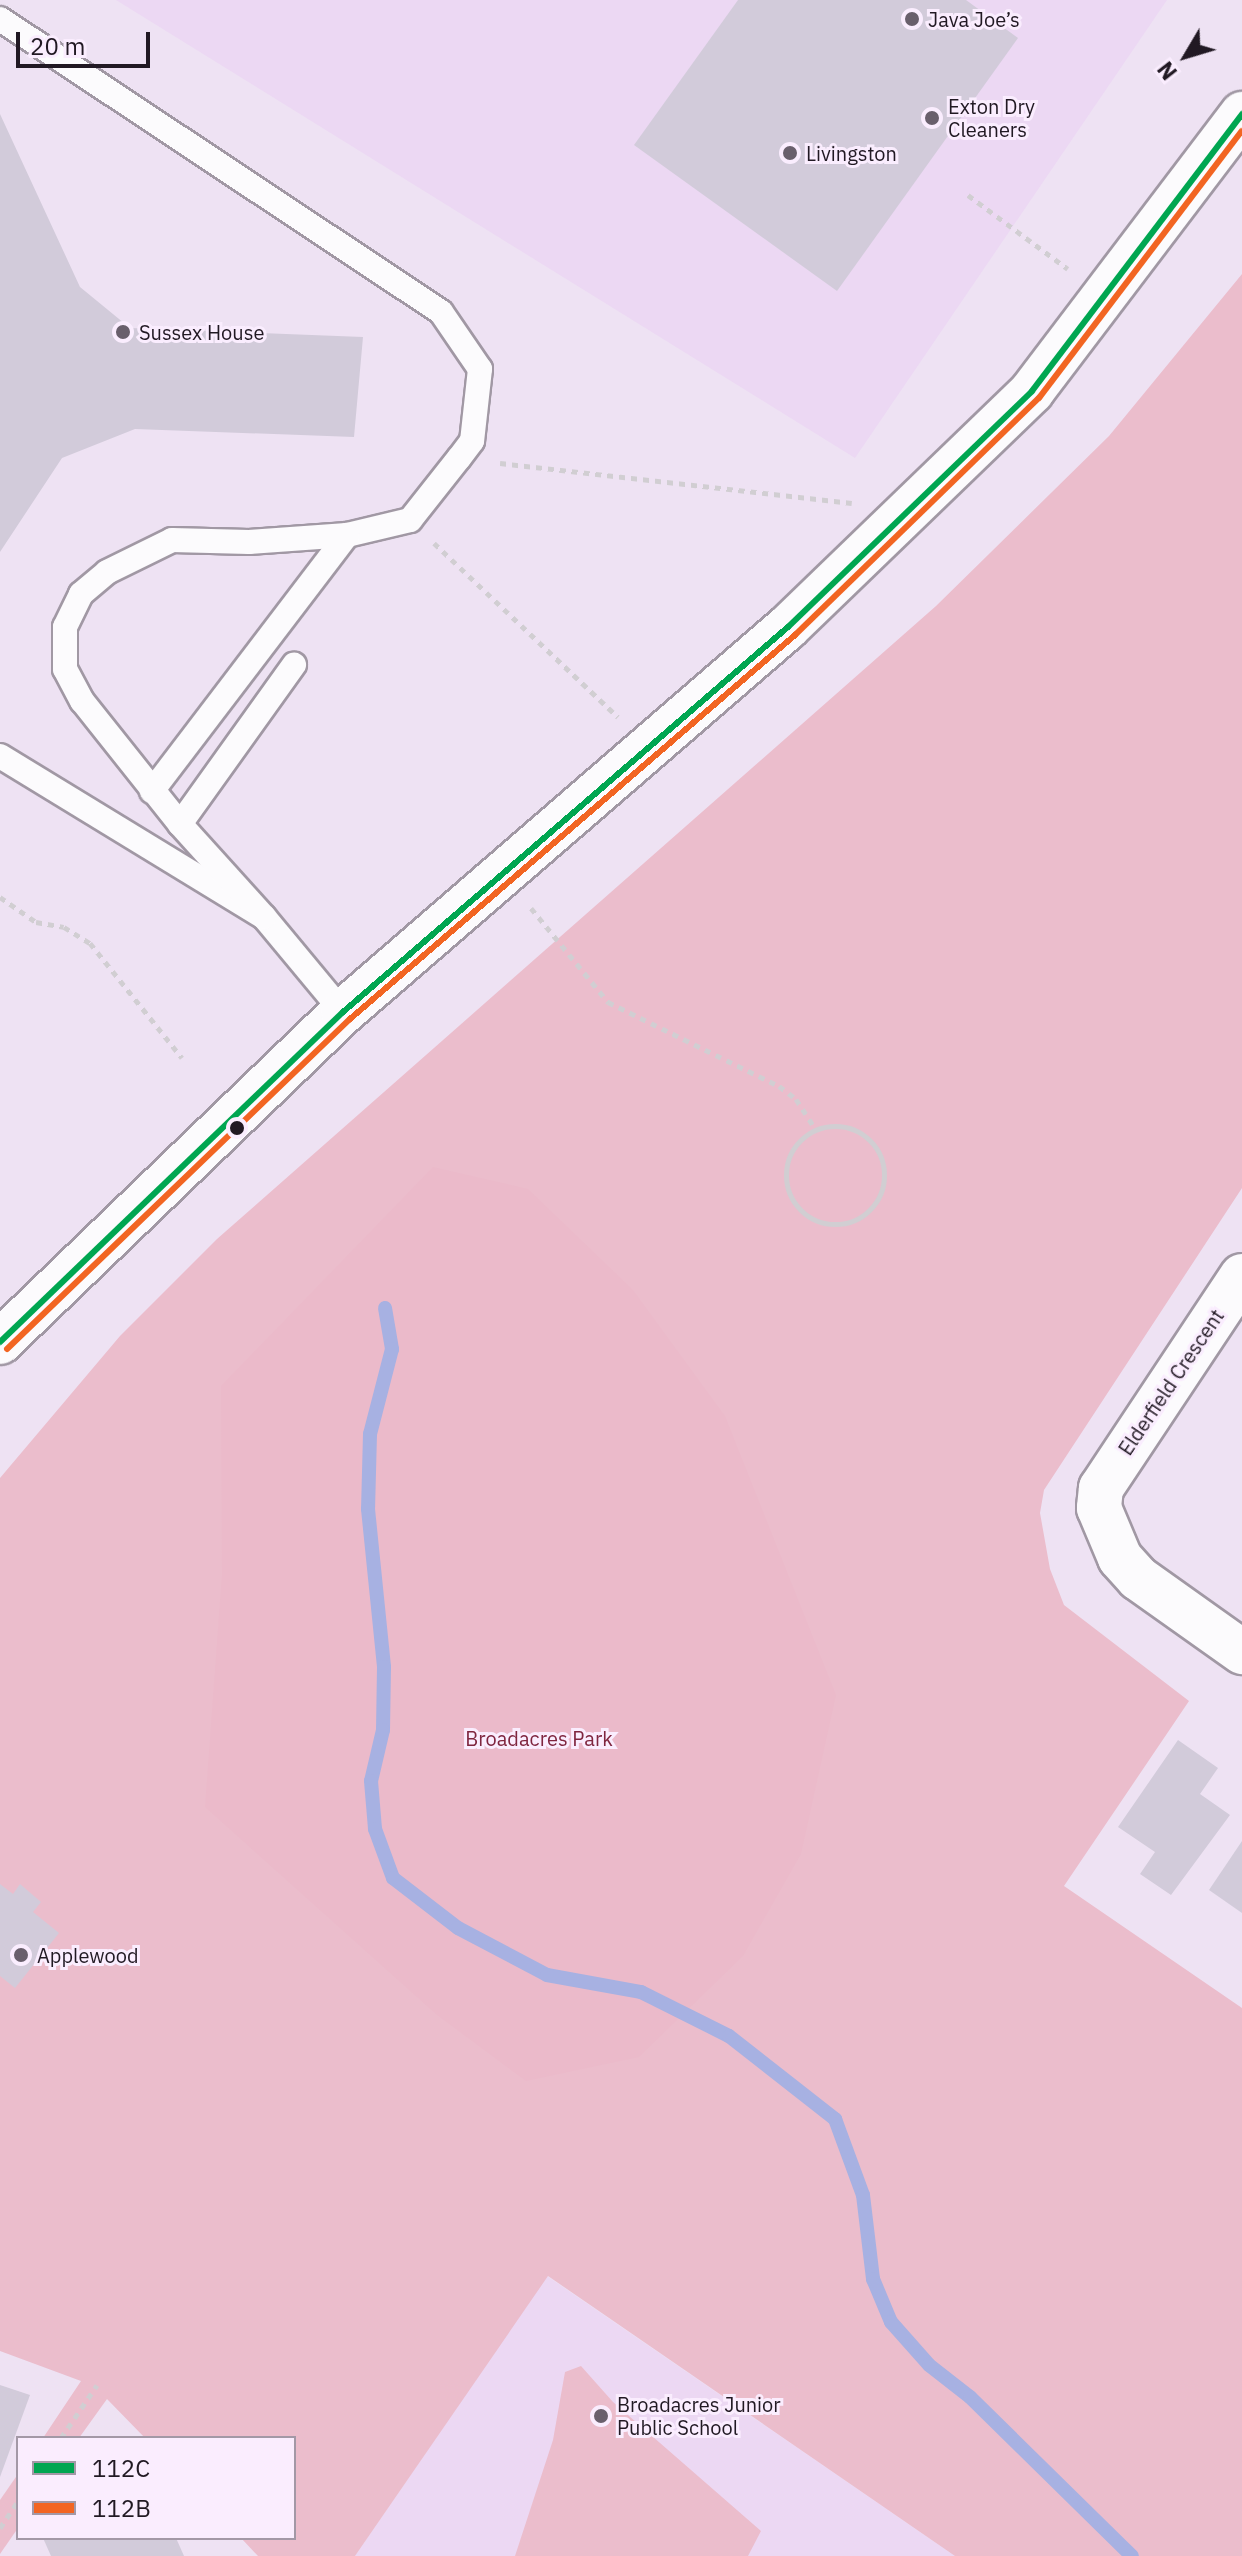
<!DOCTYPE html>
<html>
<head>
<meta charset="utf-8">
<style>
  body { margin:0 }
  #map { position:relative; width:1242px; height:2556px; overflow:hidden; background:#eee2f3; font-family:"IBM Plex Sans",sans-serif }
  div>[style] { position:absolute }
  .built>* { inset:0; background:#ecd8f3 }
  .green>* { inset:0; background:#ebbdcc }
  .forest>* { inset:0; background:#ebbaca }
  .stream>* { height:14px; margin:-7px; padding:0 7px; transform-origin:7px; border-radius:7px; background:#a7b1e2 }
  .building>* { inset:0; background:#d2cbda }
  .path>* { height:5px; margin-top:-2.5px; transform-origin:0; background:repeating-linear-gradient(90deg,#d1ced2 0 6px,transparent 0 12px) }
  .path>.ring { margin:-2.5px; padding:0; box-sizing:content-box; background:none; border:5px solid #d1ced2; border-radius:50% }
  .roads { filter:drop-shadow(2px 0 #a198a4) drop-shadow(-2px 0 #a198a4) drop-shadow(0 2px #a198a4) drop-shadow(0 -2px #a198a4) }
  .lane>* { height:24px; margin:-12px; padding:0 12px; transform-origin:12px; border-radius:12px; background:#fcfbfd }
  .street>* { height:44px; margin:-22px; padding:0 22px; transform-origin:22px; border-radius:22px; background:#fcfbfd }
  .secondary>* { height:44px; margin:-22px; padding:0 22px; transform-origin:22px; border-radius:22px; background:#fcfbfd }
  .bus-1>* { height:6px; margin:-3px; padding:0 3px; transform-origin:3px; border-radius:3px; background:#00a651 }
  .bus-2>* { height:6px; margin:-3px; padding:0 3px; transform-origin:3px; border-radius:3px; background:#f26522 }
  .dots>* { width:22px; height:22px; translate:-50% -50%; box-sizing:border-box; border:4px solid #faedfe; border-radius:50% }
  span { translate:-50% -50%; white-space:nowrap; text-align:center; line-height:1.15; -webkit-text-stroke:6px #faedfe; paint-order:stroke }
  .poi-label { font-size:20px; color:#211923 }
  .left { translate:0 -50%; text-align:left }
  .street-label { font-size:20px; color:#211923 }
  .park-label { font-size:20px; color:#7f253f }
  .legend { position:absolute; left:16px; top:2436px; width:280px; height:104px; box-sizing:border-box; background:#faedfe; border:2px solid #a398a6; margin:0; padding:10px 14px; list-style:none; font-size:24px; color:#211923 }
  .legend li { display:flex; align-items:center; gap:16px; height:40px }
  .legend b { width:40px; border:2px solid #a398a6 }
  .north { position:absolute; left:1146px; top:16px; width:80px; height:80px; -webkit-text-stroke:6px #faedfe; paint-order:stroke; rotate:232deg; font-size:22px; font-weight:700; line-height:32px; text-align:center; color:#211923 }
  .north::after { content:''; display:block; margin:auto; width:28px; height:36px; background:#211923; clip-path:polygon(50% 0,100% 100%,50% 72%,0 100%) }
  .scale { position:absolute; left:16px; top:32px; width:134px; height:36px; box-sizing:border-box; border:4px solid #211923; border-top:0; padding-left:10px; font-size:24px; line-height:28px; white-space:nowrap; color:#211923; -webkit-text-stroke:6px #faedfe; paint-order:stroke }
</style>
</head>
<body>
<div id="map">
  <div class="built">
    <div style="clip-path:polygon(116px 0,1167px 0,855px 458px)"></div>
    <div style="clip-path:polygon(547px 2276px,955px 2556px,355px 2556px)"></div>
  </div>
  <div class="green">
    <div style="clip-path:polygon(1242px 274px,1242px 1188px,1044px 1490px,1040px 1513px,1050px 1569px,1064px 1605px,1189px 1701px,1064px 1886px,1242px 2008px,1242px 2556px,955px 2556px,548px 2276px,355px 2556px,258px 2556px,241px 2538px,294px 2538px,294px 2438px,145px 2438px,107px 2399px,79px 2438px,43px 2438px,81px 2381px,0 2351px,0 1478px,120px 1336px,217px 1239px,936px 606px,1109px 436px)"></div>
    <div style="clip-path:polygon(581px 2366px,613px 2402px,761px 2531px,748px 2556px,515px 2556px,553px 2440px,565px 2372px)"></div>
    <div style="clip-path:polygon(18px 2474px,18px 2528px,0 2554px,0 2500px)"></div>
  </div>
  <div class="forest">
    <div style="clip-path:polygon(433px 1167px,528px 1189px,633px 1290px,725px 1416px,836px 1695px,801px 1854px,743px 1956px,639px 2057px,526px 2081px,437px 2015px,205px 1807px,222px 1574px,221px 1386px)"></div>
  </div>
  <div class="stream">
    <div style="left:385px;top:1308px;width:42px;rotate:80.3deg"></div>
    <div style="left:392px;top:1349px;width:88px;rotate:104.5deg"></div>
    <div style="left:370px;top:1434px;width:75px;rotate:91.5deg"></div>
    <div style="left:368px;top:1509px;width:159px;rotate:84.2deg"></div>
    <div style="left:384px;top:1667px;width:63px;rotate:90.9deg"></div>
    <div style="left:383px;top:1730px;width:52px;rotate:103.2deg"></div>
    <div style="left:371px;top:1781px;width:48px;rotate:85.2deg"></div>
    <div style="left:375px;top:1829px;width:52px;rotate:69.8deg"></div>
    <div style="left:393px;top:1878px;width:82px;rotate:37.6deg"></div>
    <div style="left:458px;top:1928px;width:101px;rotate:27.8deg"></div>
    <div style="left:547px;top:1975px;width:96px;rotate:10.3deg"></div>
    <div style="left:641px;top:1992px;width:98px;rotate:26.6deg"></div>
    <div style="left:729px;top:2036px;width:135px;rotate:38.1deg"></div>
    <div style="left:835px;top:2119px;width:81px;rotate:69.8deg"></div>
    <div style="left:863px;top:2195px;width:85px;rotate:83.2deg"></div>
    <div style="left:873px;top:2279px;width:47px;rotate:67.3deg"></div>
    <div style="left:891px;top:2322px;width:57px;rotate:48.5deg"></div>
    <div style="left:929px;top:2365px;width:52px;rotate:38deg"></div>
    <div style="left:970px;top:2397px;width:227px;rotate:44.5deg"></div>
  </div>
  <div class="building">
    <div style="clip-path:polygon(738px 0,966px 0,1018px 38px,837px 291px,634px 145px)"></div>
    <div style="clip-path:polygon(0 114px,80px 287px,130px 328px,363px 337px,354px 437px,135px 429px,62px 458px,0 552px)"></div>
    <div style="clip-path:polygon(1178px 1740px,1218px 1768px,1200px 1794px,1230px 1815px,1171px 1895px,1140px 1874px,1155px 1852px,1118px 1827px)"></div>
    <div style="clip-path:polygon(1242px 1841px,1242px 1913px,1209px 1890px)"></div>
    <div style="clip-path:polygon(0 1884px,13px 1894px,20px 1884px,41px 1902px,33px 1912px,59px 1933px,15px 1988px,0 1976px)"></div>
    <div style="clip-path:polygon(0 2385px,30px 2395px,0 2477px)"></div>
    <div style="clip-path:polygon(43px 2538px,176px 2538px,184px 2556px,51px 2556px)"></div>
  </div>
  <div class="path">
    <div style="left:968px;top:195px;width:124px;rotate:36.5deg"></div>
    <div style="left:500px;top:463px;width:354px;rotate:6.5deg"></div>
    <div style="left:434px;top:543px;width:253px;rotate:43.4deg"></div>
    <div style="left:0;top:897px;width:44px;rotate:34.8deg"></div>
    <div style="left:36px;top:922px;width:28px;rotate:10deg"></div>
    <div style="left:64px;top:927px;width:31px;rotate:32deg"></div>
    <div style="left:90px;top:943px;width:147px;rotate:51.3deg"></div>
    <div style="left:531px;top:908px;width:122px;rotate:50.7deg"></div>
    <div style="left:608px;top:1002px;width:191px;rotate:26.2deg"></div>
    <div style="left:779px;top:1086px;width:21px;rotate:37deg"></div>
    <div style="left:796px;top:1099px;width:37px;rotate:57deg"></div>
    <div class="ring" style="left:786px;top:1126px;width:93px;height:93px"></div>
    <div style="left:61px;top:2438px;width:64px;rotate:-55.8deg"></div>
    <div style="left:0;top:2528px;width:32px;rotate:-56deg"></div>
  </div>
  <div class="roads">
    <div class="lane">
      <div style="left:0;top:19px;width:529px;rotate:33.6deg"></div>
      <div style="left:441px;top:312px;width:69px;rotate:55.6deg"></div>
      <div style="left:480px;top:369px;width:72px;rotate:96.3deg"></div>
      <div style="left:472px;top:441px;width:21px;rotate:127deg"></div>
      <div style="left:459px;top:458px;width:79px;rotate:128.3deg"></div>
      <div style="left:410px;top:520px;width:65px;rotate:166.6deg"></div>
      <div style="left:347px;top:535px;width:322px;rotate:127.3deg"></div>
      <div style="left:0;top:756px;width:309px;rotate:31.4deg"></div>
      <div style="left:264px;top:917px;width:124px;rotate:50.3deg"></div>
      <div style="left:180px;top:824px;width:196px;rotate:-54.4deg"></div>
      <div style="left:264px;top:917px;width:125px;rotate:-132.1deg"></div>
      <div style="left:180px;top:824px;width:157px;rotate:-128.5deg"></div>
      <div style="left:82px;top:701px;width:36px;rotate:-118deg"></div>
      <div style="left:65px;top:669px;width:42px;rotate:-90deg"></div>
      <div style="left:65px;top:627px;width:37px;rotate:-64deg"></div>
      <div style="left:81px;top:594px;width:34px;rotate:-40deg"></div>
      <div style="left:107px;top:572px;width:72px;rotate:-26.2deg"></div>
      <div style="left:172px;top:540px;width:77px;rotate:1.5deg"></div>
      <div style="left:249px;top:542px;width:98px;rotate:-4.1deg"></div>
    </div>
    <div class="street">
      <div style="left:1242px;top:1276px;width:255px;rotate:123.6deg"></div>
      <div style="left:1101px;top:1488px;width:20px;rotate:96deg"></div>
      <div style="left:1099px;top:1508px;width:54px;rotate:67.2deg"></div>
      <div style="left:1120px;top:1558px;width:27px;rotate:48deg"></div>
      <div style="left:1138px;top:1578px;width:128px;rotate:35.4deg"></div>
    </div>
    <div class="secondary">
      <div style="left:0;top:1342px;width:476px;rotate:-43.9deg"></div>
      <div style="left:343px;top:1012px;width:588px;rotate:-40.87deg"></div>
      <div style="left:788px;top:627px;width:339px;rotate:-44deg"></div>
      <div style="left:1032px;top:391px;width:348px;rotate:-52.8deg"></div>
    </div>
  </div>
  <div class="bus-1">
    <div style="left:0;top:1342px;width:476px;rotate:-43.9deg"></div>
    <div style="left:343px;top:1012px;width:588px;rotate:-40.87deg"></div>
    <div style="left:788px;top:627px;width:339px;rotate:-44deg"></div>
    <div style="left:1032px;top:391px;width:348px;rotate:-52.8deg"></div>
  </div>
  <div class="bus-2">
    <div style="left:7px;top:1349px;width:476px;rotate:-43.9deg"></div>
    <div style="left:350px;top:1019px;width:588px;rotate:-40.79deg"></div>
    <div style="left:795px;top:635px;width:340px;rotate:-44.2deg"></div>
    <div style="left:1039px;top:398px;width:335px;rotate:-52.8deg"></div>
  </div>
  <div class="dots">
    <div style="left:912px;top:19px;background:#695f6c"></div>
    <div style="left:932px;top:118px;background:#695f6c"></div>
    <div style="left:790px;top:153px;background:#695f6c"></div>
    <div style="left:123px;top:332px;background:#695f6c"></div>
    <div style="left:237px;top:1128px;background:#211923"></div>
    <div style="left:21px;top:1955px;background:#695f6c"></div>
    <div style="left:601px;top:2416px;background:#695f6c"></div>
  </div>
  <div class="poi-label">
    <span class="left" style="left:928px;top:19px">Java Joe’s</span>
    <span class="left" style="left:948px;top:118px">Exton Dry<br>Cleaners</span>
    <span class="left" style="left:806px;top:153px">Livingston</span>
    <span class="left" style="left:139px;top:332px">Sussex House</span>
    <span class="left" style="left:37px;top:1955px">Applewood</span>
    <span class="left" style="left:617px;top:2416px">Broadacres Junior<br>Public School</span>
  </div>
  <div class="street-label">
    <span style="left:1171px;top:1382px;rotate:-56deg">Elderfield Crescent</span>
  </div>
  <div class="park-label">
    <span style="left:539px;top:1738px">Broadacres Park</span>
  </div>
  <ul class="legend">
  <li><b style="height:10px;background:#00a651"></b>112C</li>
  <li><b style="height:10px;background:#f26522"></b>112B</li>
  </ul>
  <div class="north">N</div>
  <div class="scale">20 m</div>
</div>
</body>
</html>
